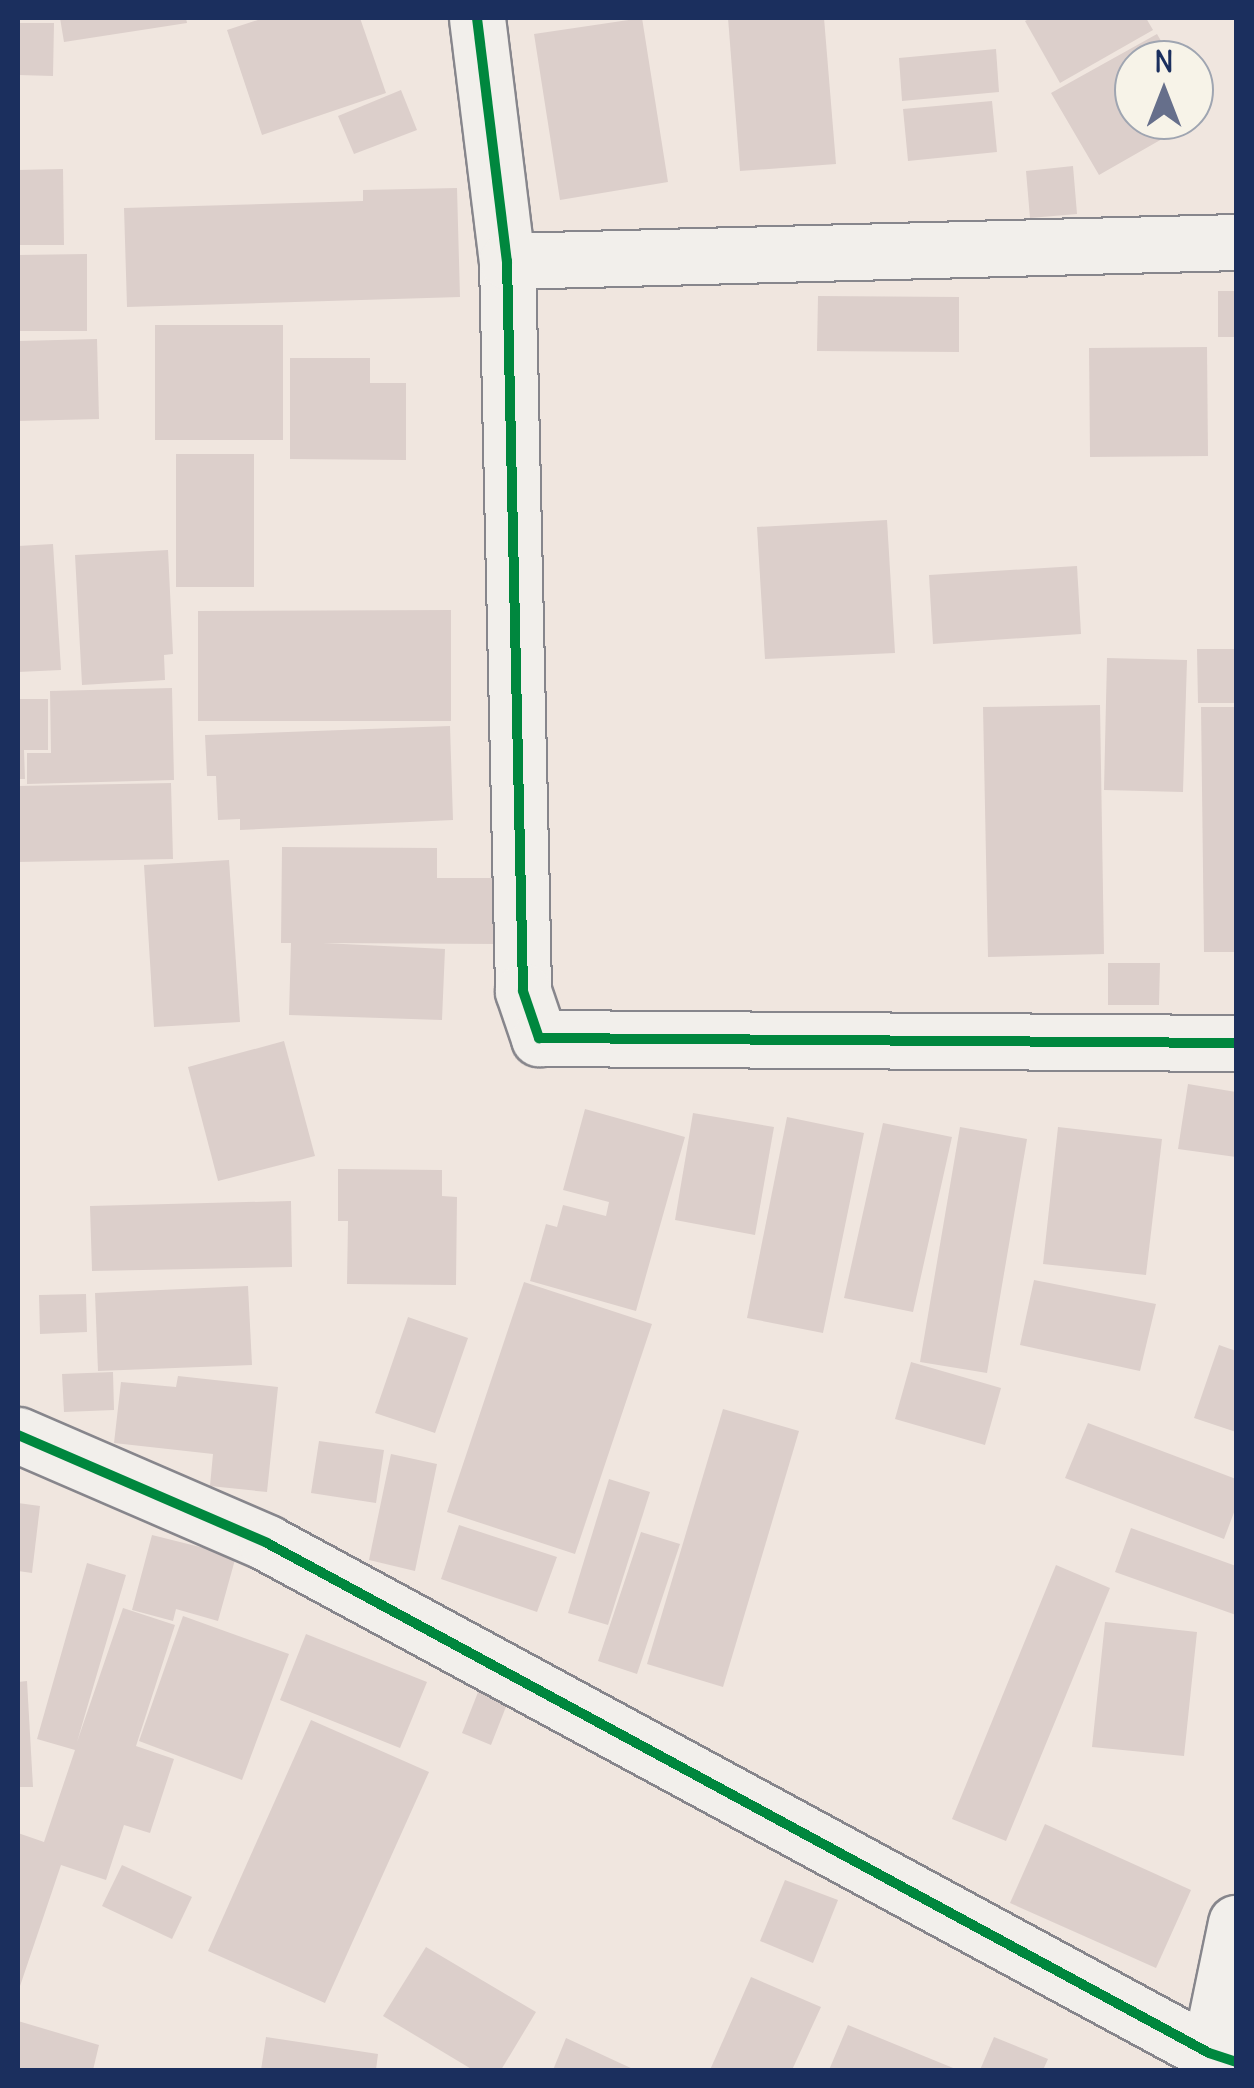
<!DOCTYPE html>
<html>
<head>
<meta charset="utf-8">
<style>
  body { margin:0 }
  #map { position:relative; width:1254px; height:2088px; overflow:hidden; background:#f0e6df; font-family:Delius,sans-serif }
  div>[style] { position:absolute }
  .building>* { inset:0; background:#dccfcb }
  .roads { filter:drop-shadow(2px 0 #87868c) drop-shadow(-2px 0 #87868c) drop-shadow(0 2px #87868c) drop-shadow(0 -2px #87868c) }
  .street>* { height:55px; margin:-27.5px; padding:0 27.5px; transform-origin:27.5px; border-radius:27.5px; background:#f2efeb }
  .cycleway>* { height:10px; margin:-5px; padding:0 5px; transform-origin:5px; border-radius:5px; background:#00873e }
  span { translate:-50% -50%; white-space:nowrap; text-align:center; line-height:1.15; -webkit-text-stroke:8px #f7f3e8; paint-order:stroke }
  .frame { position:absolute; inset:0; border:20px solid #1b2f5e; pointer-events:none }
  .north { position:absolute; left:1114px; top:40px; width:100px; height:100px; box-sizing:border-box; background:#f7f3e8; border:2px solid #9fa5b1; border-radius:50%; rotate:0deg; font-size:28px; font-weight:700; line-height:40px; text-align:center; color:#1b2f5e }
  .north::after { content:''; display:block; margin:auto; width:35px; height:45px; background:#666f8b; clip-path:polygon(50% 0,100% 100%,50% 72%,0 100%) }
</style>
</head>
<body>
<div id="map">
  <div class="building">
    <div style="clip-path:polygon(60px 18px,186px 18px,187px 23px,64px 42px)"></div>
    <div style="clip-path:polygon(264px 18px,360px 18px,386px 93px,262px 135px,227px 30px)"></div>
    <div style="clip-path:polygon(642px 18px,668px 182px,560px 200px,534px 34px)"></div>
    <div style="clip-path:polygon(728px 18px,824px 18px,836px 164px,740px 171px)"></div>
    <div style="clip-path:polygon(1031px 18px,1146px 18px,1153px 30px,1060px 83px,1025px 21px)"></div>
    <div style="clip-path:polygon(18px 23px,54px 23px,53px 76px,18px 75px)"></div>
    <div style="clip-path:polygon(1157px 34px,1172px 60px,1134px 60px,1134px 120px,1194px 120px,1194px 98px,1204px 115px,1099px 175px,1051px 93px)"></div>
    <div style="clip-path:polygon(996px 49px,999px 92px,902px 101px,899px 58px)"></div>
    <div style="clip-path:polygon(401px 90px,417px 130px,354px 154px,338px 116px)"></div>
    <div style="clip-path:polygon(992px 101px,997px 152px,908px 161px,903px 109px)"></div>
    <div style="clip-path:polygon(1073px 166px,1077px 214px,1030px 218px,1026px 171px)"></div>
    <div style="clip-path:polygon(63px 169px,64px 245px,18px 245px,18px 170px)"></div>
    <div style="clip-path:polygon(457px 188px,460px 297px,127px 307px,124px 208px,363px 201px,363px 190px)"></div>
    <div style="clip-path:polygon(87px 254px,87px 331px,18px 331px,18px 255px)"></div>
    <div style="clip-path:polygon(1218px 291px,1236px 291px,1236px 337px,1218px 337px)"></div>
    <div style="clip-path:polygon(818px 296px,959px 297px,959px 352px,817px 351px)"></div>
    <div style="clip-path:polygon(155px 325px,283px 325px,283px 440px,155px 440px)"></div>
    <div style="clip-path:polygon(97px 339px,99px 419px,18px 421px,18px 341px)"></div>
    <div style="clip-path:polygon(1207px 347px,1208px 456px,1090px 457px,1089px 348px)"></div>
    <div style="clip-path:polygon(290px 358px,370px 358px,370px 383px,406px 383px,406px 460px,290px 459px)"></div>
    <div style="clip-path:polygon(176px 454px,254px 454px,254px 587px,176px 587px)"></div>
    <div style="clip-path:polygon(887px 520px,895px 653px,765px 659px,757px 527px)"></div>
    <div style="clip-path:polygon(53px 544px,61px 670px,18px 672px,18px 546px)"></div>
    <div style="clip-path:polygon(168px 550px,173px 654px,164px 655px,165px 680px,82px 685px,75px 555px)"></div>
    <div style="clip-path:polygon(1077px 566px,1081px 634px,933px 644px,929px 575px)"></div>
    <div style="clip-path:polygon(451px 610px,451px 721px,198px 721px,198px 611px)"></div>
    <div style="clip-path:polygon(1197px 649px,1236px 649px,1236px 703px,1198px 703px)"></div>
    <div style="clip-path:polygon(1107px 658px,1187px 660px,1183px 792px,1104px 790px)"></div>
    <div style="clip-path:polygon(172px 688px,174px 780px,27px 784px,27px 753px,51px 753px,50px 691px)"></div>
    <div style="clip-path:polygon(18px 699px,48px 699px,48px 750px,24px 750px,25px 779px,18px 779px)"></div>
    <div style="clip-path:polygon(1100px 705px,1104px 954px,988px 957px,983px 707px)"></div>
    <div style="clip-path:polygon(1201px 707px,1236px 707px,1236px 952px,1204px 952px)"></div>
    <div style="clip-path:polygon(450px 726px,453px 820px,240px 830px,240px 819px,218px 820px,216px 776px,207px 776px,205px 735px)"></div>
    <div style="clip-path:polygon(171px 783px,173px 859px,18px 862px,18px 786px)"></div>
    <div style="clip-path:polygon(282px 847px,437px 848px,437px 878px,497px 878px,497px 944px,323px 943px,445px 949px,442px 1020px,289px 1015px,291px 943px,281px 943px)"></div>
    <div style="clip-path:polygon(229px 860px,240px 1022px,154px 1027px,144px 865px)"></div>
    <div style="clip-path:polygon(1108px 963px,1160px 963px,1159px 1005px,1108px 1005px)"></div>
    <div style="clip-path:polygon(284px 1041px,315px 1156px,218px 1181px,188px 1067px)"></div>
    <div style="clip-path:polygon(1188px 1084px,1236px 1092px,1236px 1157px,1178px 1149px)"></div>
    <div style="clip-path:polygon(585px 1109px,685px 1137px,636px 1311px,530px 1281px,546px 1224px,557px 1227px,563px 1205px,606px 1216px,609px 1202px,563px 1190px)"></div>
    <div style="clip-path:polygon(693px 1113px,774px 1127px,755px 1235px,675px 1220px)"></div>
    <div style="clip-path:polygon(787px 1117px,864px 1133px,823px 1333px,747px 1318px)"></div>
    <div style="clip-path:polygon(883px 1123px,952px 1137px,913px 1312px,844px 1298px)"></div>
    <div style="clip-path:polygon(960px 1127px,1027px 1139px,987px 1373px,920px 1362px)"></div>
    <div style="clip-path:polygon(1058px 1127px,1162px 1139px,1146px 1275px,1043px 1264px)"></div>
    <div style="clip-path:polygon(338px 1169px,442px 1170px,442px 1196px,457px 1197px,456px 1285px,347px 1284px,348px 1221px,338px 1221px)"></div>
    <div style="clip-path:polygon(291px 1201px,292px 1267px,92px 1271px,90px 1206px)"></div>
    <div style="clip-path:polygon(1034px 1280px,1156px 1304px,1140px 1371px,1020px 1345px)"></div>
    <div style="clip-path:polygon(524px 1282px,652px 1324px,575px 1554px,447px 1512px)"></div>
    <div style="clip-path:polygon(248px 1286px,252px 1365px,98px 1371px,95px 1293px)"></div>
    <div style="clip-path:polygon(86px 1294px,87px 1332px,40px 1334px,39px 1295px)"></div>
    <div style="clip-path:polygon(408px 1317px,468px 1338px,435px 1433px,375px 1413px)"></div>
    <div style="clip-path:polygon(1219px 1345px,1236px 1351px,1236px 1432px,1194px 1418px)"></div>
    <div style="clip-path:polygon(911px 1362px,1001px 1388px,985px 1445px,895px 1419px)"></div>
    <div style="clip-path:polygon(113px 1372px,114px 1410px,64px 1412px,62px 1374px)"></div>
    <div style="clip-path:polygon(178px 1376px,278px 1387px,267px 1492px,210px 1486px,213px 1454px,114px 1443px,121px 1382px,176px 1387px)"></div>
    <div style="clip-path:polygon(723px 1409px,799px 1431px,723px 1687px,647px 1664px)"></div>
    <div style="clip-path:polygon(1088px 1423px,1236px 1479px,1236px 1507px,1224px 1539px,1065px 1478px)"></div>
    <div style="clip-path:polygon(319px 1441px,384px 1450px,376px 1503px,311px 1493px)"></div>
    <div style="clip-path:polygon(391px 1454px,437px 1464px,415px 1571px,369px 1560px)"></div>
    <div style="clip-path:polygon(609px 1479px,650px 1492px,608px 1625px,568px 1613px)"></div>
    <div style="clip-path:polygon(18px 1503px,40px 1506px,32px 1573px,18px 1571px)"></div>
    <div style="clip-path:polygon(459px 1525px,557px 1557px,537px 1612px,441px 1579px)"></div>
    <div style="clip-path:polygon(1131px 1528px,1236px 1566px,1236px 1615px,1115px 1572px)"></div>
    <div style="clip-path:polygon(641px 1532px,680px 1544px,637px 1674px,598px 1661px)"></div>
    <div style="clip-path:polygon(152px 1535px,236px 1556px,218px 1621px,176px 1609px,173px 1621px,132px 1610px)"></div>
    <div style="clip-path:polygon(87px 1563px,126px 1575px,77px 1742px,123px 1608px,175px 1625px,136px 1746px,174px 1759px,150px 1833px,124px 1825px,106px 1880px,61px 1865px,18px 1992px,18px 1833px,44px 1842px,75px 1750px,37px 1739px)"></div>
    <div style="clip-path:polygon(1056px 1565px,1110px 1588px,1006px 1841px,952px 1819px)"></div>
    <div style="clip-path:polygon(183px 1616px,289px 1654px,242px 1780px,139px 1741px)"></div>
    <div style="clip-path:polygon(1105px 1622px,1197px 1632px,1184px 1756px,1092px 1747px)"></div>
    <div style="clip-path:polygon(306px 1634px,427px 1682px,400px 1748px,280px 1700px)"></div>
    <div style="clip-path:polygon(27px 1681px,33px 1787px,18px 1787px,18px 1682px)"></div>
    <div style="clip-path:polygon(482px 1682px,511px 1694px,491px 1745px,462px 1733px)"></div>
    <div style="clip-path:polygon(311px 1720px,429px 1772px,325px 2003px,208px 1951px)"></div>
    <div style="clip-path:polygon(1045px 1824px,1191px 1890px,1156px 1968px,1010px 1903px)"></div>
    <div style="clip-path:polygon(122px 1865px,192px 1897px,172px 1939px,102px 1906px)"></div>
    <div style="clip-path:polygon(785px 1880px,838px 1900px,813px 1963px,760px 1941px)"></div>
    <div style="clip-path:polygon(426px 1947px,536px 2012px,501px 2070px,473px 2070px,383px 2016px)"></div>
    <div style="clip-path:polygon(751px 1977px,821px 2007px,792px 2070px,710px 2070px)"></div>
    <div style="clip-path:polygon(18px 2021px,99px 2045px,93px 2070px,18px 2070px)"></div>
    <div style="clip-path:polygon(848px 2025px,958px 2070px,829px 2070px)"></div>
    <div style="clip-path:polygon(266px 2037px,378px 2054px,376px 2070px,261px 2070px)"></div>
    <div style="clip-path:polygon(994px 2037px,1048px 2059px,1043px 2070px,980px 2070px)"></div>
    <div style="clip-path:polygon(566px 2038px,635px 2070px,553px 2070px)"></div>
  </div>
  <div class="roads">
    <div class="street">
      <div style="left:477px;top:18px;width:245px;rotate:83deg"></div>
      <div style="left:507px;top:261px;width:730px;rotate:88.74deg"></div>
      <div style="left:523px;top:991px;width:50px;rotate:71.2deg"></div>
      <div style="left:539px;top:1038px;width:697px;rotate:0.41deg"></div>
      <div style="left:507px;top:261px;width:729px;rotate:-1.49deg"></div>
      <div style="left:18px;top:1435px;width:271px;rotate:23.4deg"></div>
      <div style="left:267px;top:1543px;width:1071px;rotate:28.43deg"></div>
      <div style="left:1209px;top:2053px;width:28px;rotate:18deg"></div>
      <div style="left:1209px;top:2053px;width:133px;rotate:-78.3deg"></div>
    </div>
  </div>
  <div class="cycleway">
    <div style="left:477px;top:18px;width:245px;rotate:83deg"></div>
    <div style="left:507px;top:261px;width:730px;rotate:88.74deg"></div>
    <div style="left:523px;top:991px;width:50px;rotate:71.2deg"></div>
    <div style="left:539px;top:1038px;width:697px;rotate:0.41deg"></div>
    <div style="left:18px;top:1435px;width:271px;rotate:23.4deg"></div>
    <div style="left:267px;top:1543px;width:1071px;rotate:28.43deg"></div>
    <div style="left:1209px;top:2053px;width:28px;rotate:18deg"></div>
  </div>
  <div class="frame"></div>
  <div class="north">N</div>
</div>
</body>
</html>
